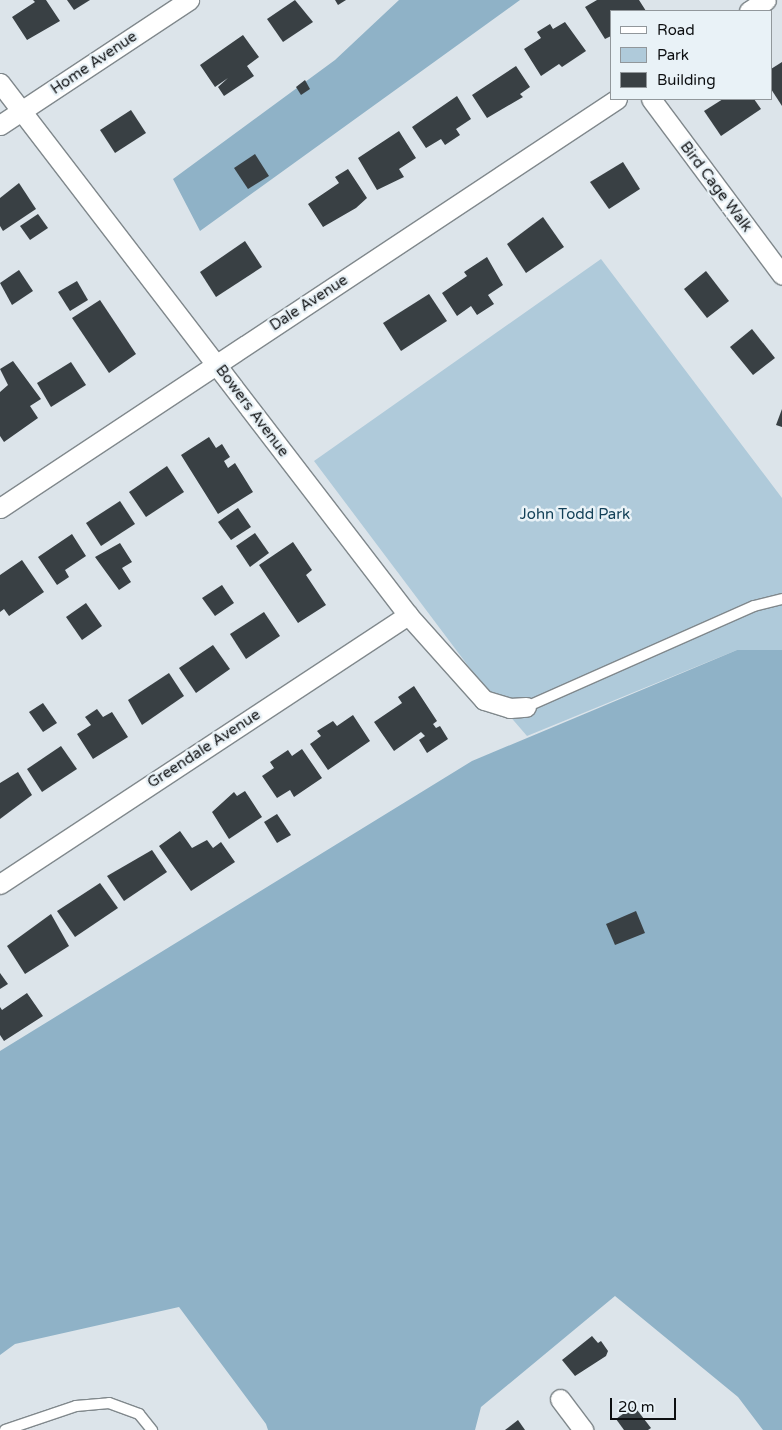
<!DOCTYPE html>
<html>
<head>
<meta charset="utf-8">
<style>
  body { margin:0 }
  #map { position:relative; width:782px; height:1430px; overflow:hidden; background:#dce4ea; font-family:"Varela Round",sans-serif }
  div>[style] { position:absolute }
  .green>* { inset:0; background:#afcada }
  .forest>* { inset:0; background:#8fb2c7 }
  .building>* { inset:0; background:#394044 }
  .roads { filter:drop-shadow(1px 0 #80888c) drop-shadow(-1px 0 #80888c) drop-shadow(0 1px #80888c) drop-shadow(0 -1px #80888c) }
  .service>* { height:10px; margin:-5px; padding:0 5px; transform-origin:5px; border-radius:5px; background:#fff }
  .minor>* { height:19px; margin:-9.5px; padding:0 9.5px; transform-origin:9.5px; border-radius:9.5px; background:#fff }
  span { translate:-50% -50%; white-space:nowrap; text-align:center; line-height:1.15; -webkit-text-stroke:5px #e9f2f7; paint-order:stroke }
  .street-label { font-size:15px; color:#0d0f11 }
  .park-label { font-size:15px; color:#144158 }
  .legend { position:absolute; left:610px; top:10px; width:162px; height:90px; box-sizing:border-box; background:#e9f2f7; border:1px solid #91979b; margin:0; padding:6px 9px; list-style:none; font-size:15px; color:#0d0f11 }
  .legend li { display:flex; align-items:center; gap:10px; height:25px }
  .legend b { width:25px; border:1px solid #91979b }
  .scale { position:absolute; left:610px; top:1398px; width:66px; height:22px; box-sizing:border-box; border:2px solid #0d0f11; border-top:0; padding-left:6px; font-size:15px; line-height:18px; white-space:nowrap; color:#0d0f11; -webkit-text-stroke:4px #e9f2f7; paint-order:stroke }
</style>
</head>
<body>
<div id="map">
  <div class="green">
    <div style="clip-path:polygon(601px 259px,782px 498px,782px 650px,737px 650px,527px 736px,478px 679px,314px 461px)"></div>
  </div>
  <div class="forest">
    <div style="clip-path:polygon(399px 0,520px 0,200px 231px,173px 179px,335px 60px)"></div>
    <div style="clip-path:polygon(737px 650px,782px 650px,782px 1430px,763px 1430px,738px 1397px,615px 1296px,481px 1407px,475px 1430px,268px 1430px,266px 1424px,179px 1307px,15px 1344px,0 1355px,0 1051px,472px 761px)"></div>
  </div>
  <div class="building">
    <div style="clip-path:polygon(33px 0,46px 0,60px 21px,27px 40px,12px 17px,35px 2px)"></div>
    <div style="clip-path:polygon(67px 0,90px 0,74px 10px)"></div>
    <div style="clip-path:polygon(295px 0,313px 22px,283px 42px,267px 19px)"></div>
    <div style="clip-path:polygon(335px 0,346px 0,338px 5px)"></div>
    <div style="clip-path:polygon(597px 0,639px 0,646px 11px,611px 11px,611px 36px,605px 39px,585px 7px)"></div>
    <div style="clip-path:polygon(565px 22px,586px 51px,562px 67px,559px 64px,541px 76px,524px 49px,541px 38px,537px 32px,550px 24px,553px 29px)"></div>
    <div style="clip-path:polygon(243px 35px,259px 57px,247px 66px,254px 76px,224px 96px,218px 87px,228px 78px,215px 87px,200px 65px)"></div>
    <div style="clip-path:polygon(782px 62px,782px 106px,771px 89px,771px 69px)"></div>
    <div style="clip-path:polygon(516px 66px,530px 87px,520px 94px,523px 97px,487px 118px,472px 95px)"></div>
    <div style="clip-path:polygon(305px 80px,310px 89px,301px 95px,296px 87px)"></div>
    <div style="clip-path:polygon(457px 96px,471px 119px,456px 129px,460px 135px,445px 145px,441px 139px,426px 148px,412px 127px)"></div>
    <div style="clip-path:polygon(723px 99px,754px 99px,761px 109px,721px 136px,704px 111px)"></div>
    <div style="clip-path:polygon(131px 110px,146px 133px,115px 153px,100px 130px)"></div>
    <div style="clip-path:polygon(399px 131px,416px 158px,399px 169px,404px 177px,377px 190px,358px 158px)"></div>
    <div style="clip-path:polygon(255px 154px,269px 176px,248px 189px,234px 168px)"></div>
    <div style="clip-path:polygon(623px 162px,640px 189px,609px 209px,590px 182px)"></div>
    <div style="clip-path:polygon(348px 169px,367px 198px,356px 208px,323px 227px,308px 204px,339px 183px,335px 177px)"></div>
    <div style="clip-path:polygon(19px 183px,36px 209px,3px 231px,0 226px,0 198px)"></div>
    <div style="clip-path:polygon(38px 214px,48px 228px,30px 240px,20px 226px)"></div>
    <div style="clip-path:polygon(543px 217px,564px 247px,526px 273px,507px 244px)"></div>
    <div style="clip-path:polygon(245px 241px,262px 267px,216px 297px,200px 272px)"></div>
    <div style="clip-path:polygon(487px 257px,503px 285px,488px 295px,494px 304px,477px 315px,471px 306px,457px 316px,442px 293px,467px 276px,464px 272px)"></div>
    <div style="clip-path:polygon(19px 270px,33px 291px,12px 305px,0 283px)"></div>
    <div style="clip-path:polygon(706px 271px,729px 301px,707px 318px,684px 289px)"></div>
    <div style="clip-path:polygon(77px 281px,88px 300px,70px 311px,58px 292px)"></div>
    <div style="clip-path:polygon(429px 294px,447px 321px,401px 351px,383px 323px)"></div>
    <div style="clip-path:polygon(100px 300px,136px 354px,109px 373px,72px 318px)"></div>
    <div style="clip-path:polygon(752px 329px,775px 358px,753px 375px,730px 347px)"></div>
    <div style="clip-path:polygon(13px 361px,41px 399px,30px 406px,38px 418px,4px 442px,0 436px,0 392px,8px 385px,0 369px)"></div>
    <div style="clip-path:polygon(71px 362px,86px 385px,51px 407px,37px 383px)"></div>
    <div style="clip-path:polygon(782px 409px,782px 427px,776px 425px)"></div>
    <div style="clip-path:polygon(209px 437px,216px 448px,222px 444px,230px 457px,224px 461px,228px 468px,235px 463px,253px 492px,218px 514px,181px 455px)"></div>
    <div style="clip-path:polygon(167px 466px,184px 492px,146px 517px,129px 492px)"></div>
    <div style="clip-path:polygon(120px 501px,135px 524px,101px 546px,86px 523px)"></div>
    <div style="clip-path:polygon(238px 508px,251px 527px,231px 540px,218px 522px)"></div>
    <div style="clip-path:polygon(255px 533px,269px 553px,250px 567px,236px 546px)"></div>
    <div style="clip-path:polygon(72px 534px,86px 556px,65px 570px,69px 577px,57px 585px,38px 557px)"></div>
    <div style="clip-path:polygon(293px 542px,312px 570px,306px 575px,326px 605px,298px 623px,259px 565px)"></div>
    <div style="clip-path:polygon(120px 543px,132px 562px,122px 568px,131px 582px,119px 590px,95px 557px)"></div>
    <div style="clip-path:polygon(22px 560px,44px 592px,9px 616px,4px 609px,0 612px,0 575px)"></div>
    <div style="clip-path:polygon(222px 585px,234px 603px,215px 616px,202px 598px)"></div>
    <div style="clip-path:polygon(86px 603px,102px 626px,82px 640px,66px 617px)"></div>
    <div style="clip-path:polygon(264px 612px,280px 636px,246px 659px,230px 634px)"></div>
    <div style="clip-path:polygon(213px 645px,230px 669px,196px 693px,179px 668px)"></div>
    <div style="clip-path:polygon(169px 673px,184px 696px,142px 725px,128px 700px)"></div>
    <div style="clip-path:polygon(414px 686px,437px 721px,433px 724px,436px 728px,440px 726px,448px 739px,427px 753px,419px 740px,425px 736px,421px 732px,394px 751px,374px 722px,402px 703px,398px 697px)"></div>
    <div style="clip-path:polygon(43px 703px,57px 723px,43px 732px,29px 712px)"></div>
    <div style="clip-path:polygon(97px 709px,103px 717px,112px 712px,128px 737px,93px 759px,77px 734px,91px 725px,85px 717px)"></div>
    <div style="clip-path:polygon(353px 715px,370px 741px,328px 770px,310px 744px,321px 736px,317px 731px,333px 721px,337px 726px)"></div>
    <div style="clip-path:polygon(61px 746px,77px 769px,42px 792px,27px 769px)"></div>
    <div style="clip-path:polygon(302px 749px,322px 778px,294px 797px,290px 790px,277px 798px,262px 776px,274px 768px,270px 762px,288px 750px,292px 756px)"></div>
    <div style="clip-path:polygon(18px 772px,32px 795px,0 819px,0 783px)"></div>
    <div style="clip-path:polygon(245px 791px,262px 817px,229px 839px,212px 812px,234px 792px,237px 796px)"></div>
    <div style="clip-path:polygon(277px 814px,291px 835px,277px 843px,264px 822px)"></div>
    <div style="clip-path:polygon(180px 831px,192px 848px,207px 840px,213px 848px,221px 842px,235px 862px,191px 891px,159px 846px)"></div>
    <div style="clip-path:polygon(152px 850px,167px 872px,124px 901px,107px 876px)"></div>
    <div style="clip-path:polygon(100px 883px,118px 908px,75px 937px,57px 911px)"></div>
    <div style="clip-path:polygon(636px 911px,645px 933px,615px 945px,606px 924px)"></div>
    <div style="clip-path:polygon(51px 914px,69px 946px,25px 974px,7px 946px)"></div>
    <div style="clip-path:polygon(0 973px,8px 984px,0 989px)"></div>
    <div style="clip-path:polygon(27px 993px,43px 1016px,4px 1041px,0 1035px,0 1007px,2px 1010px)"></div>
    <div style="clip-path:polygon(592px 1336px,598px 1343px,601px 1341px,608px 1351px,606px 1356px,575px 1376px,562px 1360px)"></div>
    <div style="clip-path:polygon(634px 1406px,651px 1428px,648px 1430px,624px 1430px,616px 1419px)"></div>
    <div style="clip-path:polygon(518px 1420px,525px 1430px,505px 1430px)"></div>
  </div>
  <div class="roads">
    <div class="service">
      <div style="left:526px;top:707px;width:249px;rotate:-23.9deg"></div>
      <div style="left:754px;top:606px;width:29px;rotate:-14deg"></div>
      <div style="left:5px;top:1430px;width:75px;rotate:-18.7deg"></div>
      <div style="left:76px;top:1406px;width:33px;rotate:-5deg"></div>
      <div style="left:109px;top:1403px;width:32px;rotate:20deg"></div>
      <div style="left:139px;top:1414px;width:21px;rotate:51deg"></div>
    </div>
    <div class="minor">
      <div style="left:749px;top:11px;width:20px;rotate:-33deg"></div>
      <div style="left:0;top:83px;width:670px;rotate:52.51deg"></div>
      <div style="left:408px;top:615px;width:114px;rotate:48.2deg"></div>
      <div style="left:484px;top:700px;width:27px;rotate:17deg"></div>
      <div style="left:510px;top:708px;width:16px;rotate:-4deg"></div>
      <div style="left:651px;top:99px;width:219px;rotate:53.3deg"></div>
      <div style="left:0;top:125px;width:227px;rotate:-33.5deg"></div>
      <div style="left:0;top:508px;width:740px;rotate:-33.54deg"></div>
      <div style="left:0;top:884px;width:489px;rotate:-33.4deg"></div>
      <div style="left:560px;top:1399px;width:39px;rotate:53deg"></div>
    </div>
  </div>
  <div class="street-label">
    <span style="left:94px;top:63px;rotate:-34deg">Home Avenue</span>
    <span style="left:716px;top:187px;rotate:53deg">Bird Cage Walk</span>
    <span style="left:309px;top:303px;rotate:-33deg">Dale Avenue</span>
    <span style="left:252px;top:411px;rotate:53deg">Bowers Avenue</span>
    <span style="left:204px;top:749px;rotate:-33deg">Greendale Avenue</span>
  </div>
  <div class="park-label">
    <span style="left:575px;top:515px">John Todd Park</span>
  </div>
  <ul class="legend">
  <li><b style="height:6px;background:#fff"></b>Road</li>
  <li><b style="height:14px;background:#afcada"></b>Park</li>
  <li><b style="height:14px;background:#394044"></b>Building</li>
  </ul>
  <div class="scale">20 m</div>
</div>
</body>
</html>
